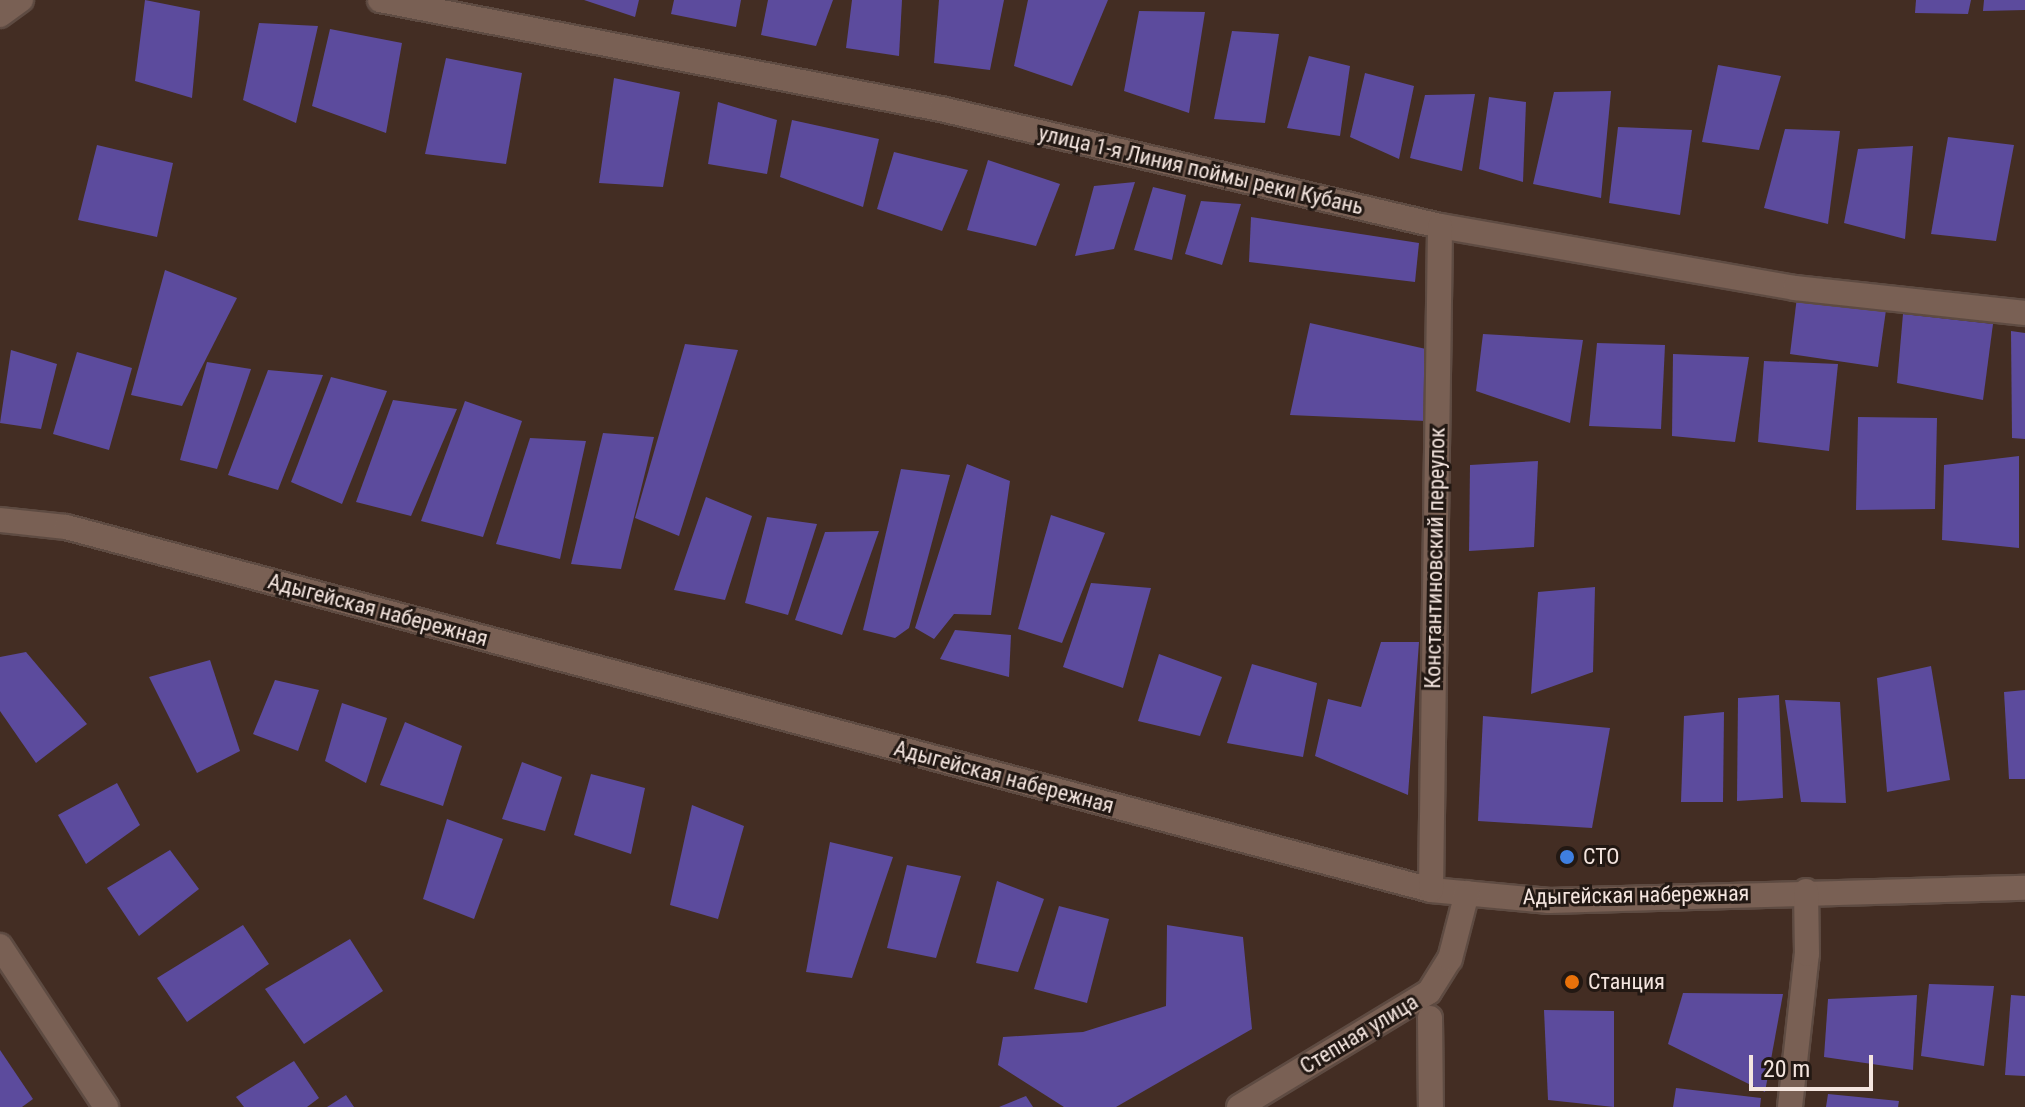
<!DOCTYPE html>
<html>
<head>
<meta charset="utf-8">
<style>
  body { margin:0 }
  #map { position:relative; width:2025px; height:1107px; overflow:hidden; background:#432d23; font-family:"Roboto Condensed",sans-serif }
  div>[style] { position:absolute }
  .building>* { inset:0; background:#5c4b9d }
  .roads { filter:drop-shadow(2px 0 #5e4b42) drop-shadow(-2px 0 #5e4b42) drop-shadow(0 2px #5e4b42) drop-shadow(0 -2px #5e4b42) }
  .minor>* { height:24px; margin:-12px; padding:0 12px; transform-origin:12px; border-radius:12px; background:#796054 }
  .dots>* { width:22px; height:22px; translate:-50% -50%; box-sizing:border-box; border:4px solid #221813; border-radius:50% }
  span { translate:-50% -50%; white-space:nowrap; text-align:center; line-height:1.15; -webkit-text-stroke:6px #221813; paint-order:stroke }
  .street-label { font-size:22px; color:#f4e5df }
  .poi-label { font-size:22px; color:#f4e5df }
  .left { translate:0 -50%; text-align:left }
  .scale { position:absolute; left:1749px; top:1055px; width:124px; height:36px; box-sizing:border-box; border:4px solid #f4e5df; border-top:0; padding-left:10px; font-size:24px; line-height:28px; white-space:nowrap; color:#f4e5df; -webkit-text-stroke:6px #221813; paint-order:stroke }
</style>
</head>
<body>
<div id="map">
  <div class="building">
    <div style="clip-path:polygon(145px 0,200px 11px,192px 98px,135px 81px)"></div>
    <div style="clip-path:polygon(584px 0,639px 0,635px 17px)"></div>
    <div style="clip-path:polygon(674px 0,741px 0,736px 27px,671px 14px)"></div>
    <div style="clip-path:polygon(768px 0,833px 0,816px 46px,761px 35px)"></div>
    <div style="clip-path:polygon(852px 0,902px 0,899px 56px,846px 48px)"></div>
    <div style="clip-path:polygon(939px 0,1004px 0,990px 70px,934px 63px)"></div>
    <div style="clip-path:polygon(1028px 0,1108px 0,1072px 86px,1014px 66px)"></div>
    <div style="clip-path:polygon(1916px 0,1971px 0,1968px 14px,1915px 13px)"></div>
    <div style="clip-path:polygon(1984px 0,2025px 0,2025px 10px,1983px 11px)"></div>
    <div style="clip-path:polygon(1139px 11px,1205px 12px,1189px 113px,1124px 91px)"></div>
    <div style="clip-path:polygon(259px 23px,318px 26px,296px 123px,243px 100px)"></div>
    <div style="clip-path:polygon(330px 29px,402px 43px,386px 133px,312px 106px)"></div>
    <div style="clip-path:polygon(1232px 31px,1279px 34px,1265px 123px,1214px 119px)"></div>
    <div style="clip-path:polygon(1309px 56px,1350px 66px,1340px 136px,1287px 128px)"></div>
    <div style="clip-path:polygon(446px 58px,522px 73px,506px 164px,425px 154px)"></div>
    <div style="clip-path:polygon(1718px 65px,1781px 76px,1759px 150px,1702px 142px)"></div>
    <div style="clip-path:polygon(1365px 73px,1414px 86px,1399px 159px,1350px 137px)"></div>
    <div style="clip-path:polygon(614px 78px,680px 92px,663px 187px,599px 183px)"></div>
    <div style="clip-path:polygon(1611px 91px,1601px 198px,1533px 184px,1554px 92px)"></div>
    <div style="clip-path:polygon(1475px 94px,1462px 171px,1410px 158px,1425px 95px)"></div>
    <div style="clip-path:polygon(1489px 97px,1526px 102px,1523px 182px,1479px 169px)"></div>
    <div style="clip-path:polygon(718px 102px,777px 120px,767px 174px,708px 164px)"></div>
    <div style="clip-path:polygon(792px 120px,879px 139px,863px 207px,780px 177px)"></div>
    <div style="clip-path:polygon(1618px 127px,1692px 130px,1680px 215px,1609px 203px)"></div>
    <div style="clip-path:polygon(1785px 129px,1840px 131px,1828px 224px,1764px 208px)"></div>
    <div style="clip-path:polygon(1948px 137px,2014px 145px,1996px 241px,1931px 234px)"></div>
    <div style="clip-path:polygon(97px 145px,173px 163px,157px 237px,78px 220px)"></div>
    <div style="clip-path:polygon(1913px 146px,1905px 239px,1844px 223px,1858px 149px)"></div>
    <div style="clip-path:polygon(894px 152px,968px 170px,942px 231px,877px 209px)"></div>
    <div style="clip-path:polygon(988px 160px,1060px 184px,1036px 246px,967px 230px)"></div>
    <div style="clip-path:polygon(1135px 182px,1114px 249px,1075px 256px,1094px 186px)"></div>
    <div style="clip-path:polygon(1153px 187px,1186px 195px,1172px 260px,1134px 250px)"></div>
    <div style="clip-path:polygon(1201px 201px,1241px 204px,1222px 265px,1185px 254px)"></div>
    <div style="clip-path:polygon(1251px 217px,1419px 243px,1415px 282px,1249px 262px)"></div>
    <div style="clip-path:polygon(165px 270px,237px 298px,182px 406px,131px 395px)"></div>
    <div style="clip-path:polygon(1797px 297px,1886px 310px,1878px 367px,1790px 354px)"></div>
    <div style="clip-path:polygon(1903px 314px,1993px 324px,1983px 400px,1897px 383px)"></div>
    <div style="clip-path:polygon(1310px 323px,1426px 349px,1426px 421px,1290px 415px)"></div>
    <div style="clip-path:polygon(2011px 331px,2025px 333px,2025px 439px,2012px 438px)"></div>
    <div style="clip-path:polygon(1483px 334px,1583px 340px,1570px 423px,1476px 391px)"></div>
    <div style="clip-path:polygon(1597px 343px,1665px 345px,1661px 429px,1589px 426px)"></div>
    <div style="clip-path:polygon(685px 344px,738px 350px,679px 536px,635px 518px)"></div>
    <div style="clip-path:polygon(11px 350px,57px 364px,41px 429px,0 423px)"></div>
    <div style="clip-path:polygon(77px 352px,132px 368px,109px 450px,53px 434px)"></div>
    <div style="clip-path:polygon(1673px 354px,1749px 357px,1735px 442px,1672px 436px)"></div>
    <div style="clip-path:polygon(1764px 361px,1838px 364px,1829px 451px,1758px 442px)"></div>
    <div style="clip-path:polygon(207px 362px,251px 369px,217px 469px,180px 460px)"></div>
    <div style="clip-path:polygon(268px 370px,323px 375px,278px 490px,228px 475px)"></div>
    <div style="clip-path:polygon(331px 377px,387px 391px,342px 504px,291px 482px)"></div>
    <div style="clip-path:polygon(393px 400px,457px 409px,411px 516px,356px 502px)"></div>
    <div style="clip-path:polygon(465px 401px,522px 421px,483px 537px,421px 521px)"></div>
    <div style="clip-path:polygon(1858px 417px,1937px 418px,1935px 509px,1856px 510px)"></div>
    <div style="clip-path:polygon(603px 433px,654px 437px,621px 569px,571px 564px)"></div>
    <div style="clip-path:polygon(530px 438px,586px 441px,560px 559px,496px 544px)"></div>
    <div style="clip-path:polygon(2019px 456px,2019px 548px,1942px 540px,1944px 465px)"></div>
    <div style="clip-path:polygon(1538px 461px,1534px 547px,1469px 551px,1470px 465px)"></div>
    <div style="clip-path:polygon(967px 464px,1010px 481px,991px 615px,954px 614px,934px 639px,915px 628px)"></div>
    <div style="clip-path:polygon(901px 469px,950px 475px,909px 628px,895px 638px,863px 630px)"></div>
    <div style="clip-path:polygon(706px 497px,752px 516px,725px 600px,674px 590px)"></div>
    <div style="clip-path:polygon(1051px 515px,1105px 533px,1062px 643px,1018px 629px)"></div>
    <div style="clip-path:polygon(767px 517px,817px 524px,788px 615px,745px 603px)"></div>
    <div style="clip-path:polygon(879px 531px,842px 635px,795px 620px,825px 532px)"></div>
    <div style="clip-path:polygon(1091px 583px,1151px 588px,1123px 688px,1063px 667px)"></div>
    <div style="clip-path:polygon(1595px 587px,1593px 672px,1531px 694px,1538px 592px)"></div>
    <div style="clip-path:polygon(955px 630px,1011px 635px,1009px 677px,940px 659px)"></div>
    <div style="clip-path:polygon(1381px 642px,1419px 642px,1408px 795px,1315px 756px,1328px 699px,1361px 707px)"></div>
    <div style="clip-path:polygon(26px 652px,87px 724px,36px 763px,0 711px,0 657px)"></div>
    <div style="clip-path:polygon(1159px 654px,1222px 677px,1200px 736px,1138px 721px)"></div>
    <div style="clip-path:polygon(210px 660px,240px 751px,197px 773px,149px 677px)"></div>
    <div style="clip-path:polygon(1252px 664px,1317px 683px,1303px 757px,1227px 743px)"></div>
    <div style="clip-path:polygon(1931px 666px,1950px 780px,1887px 792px,1877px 678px)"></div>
    <div style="clip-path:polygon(275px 680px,319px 690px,298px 751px,253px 734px)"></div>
    <div style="clip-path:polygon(2025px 690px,2025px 779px,2009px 779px,2004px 692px)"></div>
    <div style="clip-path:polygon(1779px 695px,1783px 798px,1737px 801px,1738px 698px)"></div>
    <div style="clip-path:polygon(1785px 700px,1840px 702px,1846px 803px,1801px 802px)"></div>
    <div style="clip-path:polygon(342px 703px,387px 718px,366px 783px,325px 761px)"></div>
    <div style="clip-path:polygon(1724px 712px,1723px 802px,1681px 802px,1684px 716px)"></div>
    <div style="clip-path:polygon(1483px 716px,1610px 728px,1592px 828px,1478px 821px)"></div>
    <div style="clip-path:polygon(405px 722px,462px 746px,443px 806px,380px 785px)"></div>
    <div style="clip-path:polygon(522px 762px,562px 777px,545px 831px,502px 819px)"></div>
    <div style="clip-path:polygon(591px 774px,645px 788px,631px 854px,574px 835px)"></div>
    <div style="clip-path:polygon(117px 783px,140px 825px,86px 864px,58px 815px)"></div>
    <div style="clip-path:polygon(692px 805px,744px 826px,718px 919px,670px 905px)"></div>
    <div style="clip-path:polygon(447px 819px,503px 839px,474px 919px,423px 899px)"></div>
    <div style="clip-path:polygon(830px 842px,893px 857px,852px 978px,806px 972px)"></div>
    <div style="clip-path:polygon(170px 850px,199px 889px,139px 936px,107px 888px)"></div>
    <div style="clip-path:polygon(907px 865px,961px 876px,936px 958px,887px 948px)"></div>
    <div style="clip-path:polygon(997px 881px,1044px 899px,1018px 972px,976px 963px)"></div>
    <div style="clip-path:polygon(1059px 906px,1109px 919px,1087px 1003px,1034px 989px)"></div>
    <div style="clip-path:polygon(243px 925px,269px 964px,187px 1022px,157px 978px)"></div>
    <div style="clip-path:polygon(1167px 925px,1243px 937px,1252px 1029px,1116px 1107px,1064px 1107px,998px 1065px,1003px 1037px,1083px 1032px,1166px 1006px)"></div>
    <div style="clip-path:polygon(350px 939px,383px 991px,304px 1044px,265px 989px)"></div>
    <div style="clip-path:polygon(1929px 984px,1994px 986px,1984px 1066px,1921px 1056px)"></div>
    <div style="clip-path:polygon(1683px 993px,1783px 994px,1765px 1092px,1668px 1044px)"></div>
    <div style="clip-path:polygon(1917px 995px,1913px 1070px,1824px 1057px,1828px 999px)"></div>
    <div style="clip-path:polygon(2011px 995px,2025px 996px,2025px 1076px,2005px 1075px)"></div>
    <div style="clip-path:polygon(1544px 1010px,1614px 1011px,1614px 1107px,1548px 1100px)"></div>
    <div style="clip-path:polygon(0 1050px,33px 1099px,22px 1107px,0 1107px)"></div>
    <div style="clip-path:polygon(294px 1061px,319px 1098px,307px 1107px,244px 1107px,236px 1097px)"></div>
    <div style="clip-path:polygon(1676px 1088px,1761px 1098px,1760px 1107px,1673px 1107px)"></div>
    <div style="clip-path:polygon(1828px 1094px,1899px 1101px,1898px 1107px,1826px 1107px)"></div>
    <div style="clip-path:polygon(346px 1095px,354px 1107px,327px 1107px)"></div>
    <div style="clip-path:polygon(1026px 1096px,1033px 1107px,999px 1107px)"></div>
  </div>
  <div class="roads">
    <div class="minor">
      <div style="left:380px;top:0;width:571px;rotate:11deg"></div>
      <div style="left:941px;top:109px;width:513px;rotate:13.2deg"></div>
      <div style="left:1440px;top:226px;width:360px;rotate:9.9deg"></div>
      <div style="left:1795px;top:288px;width:231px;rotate:6.2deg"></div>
      <div style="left:0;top:15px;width:26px;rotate:-36deg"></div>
      <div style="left:0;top:520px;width:66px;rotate:6.1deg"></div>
      <div style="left:66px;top:527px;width:1412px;rotate:14.89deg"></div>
      <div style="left:1431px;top:890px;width:119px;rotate:5.3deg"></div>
      <div style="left:1549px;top:901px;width:476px;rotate:-1.6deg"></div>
      <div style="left:1431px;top:890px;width:664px;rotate:-89.22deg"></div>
      <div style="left:0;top:946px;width:193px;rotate:56.6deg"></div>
      <div style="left:1430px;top:1018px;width:89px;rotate:89.4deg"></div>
      <div style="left:1239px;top:1107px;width:222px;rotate:-31.2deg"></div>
      <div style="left:1429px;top:992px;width:39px;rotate:-58deg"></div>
      <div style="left:1450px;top:959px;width:68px;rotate:-75.6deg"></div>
      <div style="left:1790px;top:1107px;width:154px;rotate:-83.7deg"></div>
      <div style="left:1807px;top:954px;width:63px;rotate:-90.9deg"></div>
    </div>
  </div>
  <div class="dots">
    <div style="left:1567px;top:857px;background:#3f7fe0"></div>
    <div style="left:1572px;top:982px;background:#e8710a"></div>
  </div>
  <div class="street-label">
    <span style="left:1201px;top:170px;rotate:13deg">улица 1-я Линия поймы реки Кубань</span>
    <span style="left:1435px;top:558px;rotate:-89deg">Константиновский переулок</span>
    <span style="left:378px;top:610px;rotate:15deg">Адыгейская набережная</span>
    <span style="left:1004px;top:777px;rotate:15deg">Адыгейская набережная</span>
    <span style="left:1636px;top:895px;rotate:-1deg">Адыгейская набережная</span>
    <span style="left:1359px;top:1034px;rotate:-31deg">Степная улица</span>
  </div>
  <div class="poi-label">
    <span class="left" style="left:1583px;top:857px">СТО</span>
    <span class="left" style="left:1588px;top:982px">Станция</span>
  </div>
  <div class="scale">20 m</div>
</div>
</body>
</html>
